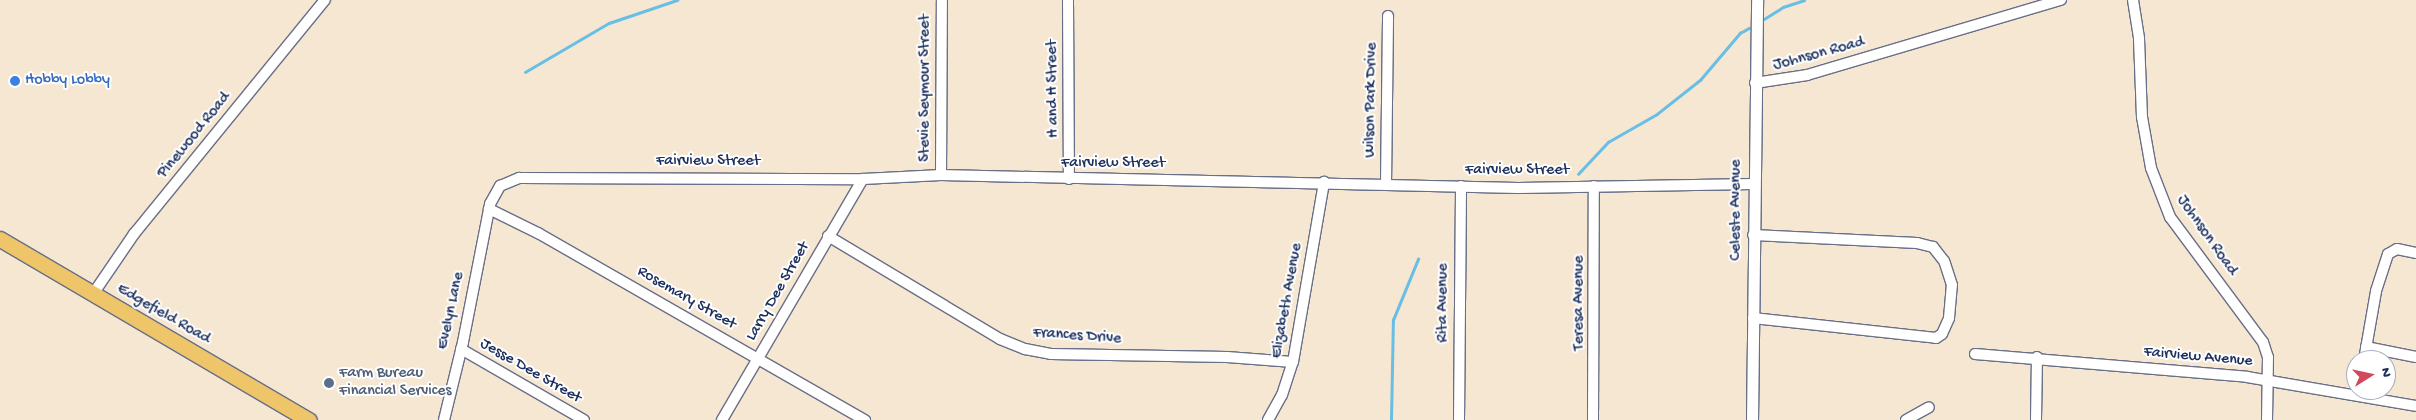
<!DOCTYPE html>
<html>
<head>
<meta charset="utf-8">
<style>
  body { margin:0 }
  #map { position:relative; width:2416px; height:420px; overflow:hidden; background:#f6e7d2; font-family:"Gochi Hand",sans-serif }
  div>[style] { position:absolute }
  .stream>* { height:2.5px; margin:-1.25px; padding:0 1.25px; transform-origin:1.25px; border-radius:1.25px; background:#68bee5 }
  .roads { filter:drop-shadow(1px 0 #686f87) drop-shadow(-1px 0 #686f87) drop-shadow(0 1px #686f87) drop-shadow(0 -1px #686f87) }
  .minor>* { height:10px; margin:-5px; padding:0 5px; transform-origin:5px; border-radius:5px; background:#fff }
  .tertiary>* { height:11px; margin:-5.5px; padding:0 5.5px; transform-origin:5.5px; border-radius:5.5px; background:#fff }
  .primary>* { height:15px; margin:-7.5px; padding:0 7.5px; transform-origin:7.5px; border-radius:7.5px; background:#eec569 }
  .dots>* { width:14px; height:14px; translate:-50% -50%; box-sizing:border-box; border:2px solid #fff; border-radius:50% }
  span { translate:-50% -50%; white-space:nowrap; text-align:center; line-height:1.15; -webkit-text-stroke:4px #fff; paint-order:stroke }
  .street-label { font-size:16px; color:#1b2f5e }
  .shop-label { font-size:16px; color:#366cbe }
  .left { translate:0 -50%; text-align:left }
  .service-label { font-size:16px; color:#4e5e75 }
  .north { position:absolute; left:2346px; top:350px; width:50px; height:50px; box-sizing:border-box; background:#fff; border:1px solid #a4acbf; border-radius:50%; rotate:80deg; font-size:14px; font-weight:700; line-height:20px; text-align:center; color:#1b2f5e }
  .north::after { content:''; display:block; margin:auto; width:18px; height:22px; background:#d1495b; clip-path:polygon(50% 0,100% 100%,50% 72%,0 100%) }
</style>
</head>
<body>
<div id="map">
  <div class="stream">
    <div style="left:1764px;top:19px;width:22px;rotate:-32deg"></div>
    <div style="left:1783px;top:7px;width:22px;rotate:-18deg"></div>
    <div style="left:525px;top:72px;width:97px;rotate:-30.3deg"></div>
    <div style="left:609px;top:23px;width:72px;rotate:-18.7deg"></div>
    <div style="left:1578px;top:174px;width:44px;rotate:-46.8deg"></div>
    <div style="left:1608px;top:142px;width:56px;rotate:-29.7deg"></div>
    <div style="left:1657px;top:114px;width:55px;rotate:-38.3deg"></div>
    <div style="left:1700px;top:80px;width:62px;rotate:-49.6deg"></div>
    <div style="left:1740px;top:33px;width:10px;rotate:-29deg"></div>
    <div style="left:1391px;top:420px;width:100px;rotate:-88.9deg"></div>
    <div style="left:1393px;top:320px;width:66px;rotate:-67.7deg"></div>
  </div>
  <div class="roads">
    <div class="minor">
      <div style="left:1068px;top:0;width:179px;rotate:89.7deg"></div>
      <div style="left:2133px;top:0;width:39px;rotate:81deg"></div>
      <div style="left:2139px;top:39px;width:78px;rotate:87.8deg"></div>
      <div style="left:2142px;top:117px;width:52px;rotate:80deg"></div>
      <div style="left:2151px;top:168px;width:53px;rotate:68.8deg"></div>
      <div style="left:2170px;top:217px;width:156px;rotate:53.4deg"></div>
      <div style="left:2263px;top:342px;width:16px;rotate:72deg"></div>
      <div style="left:2268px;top:357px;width:63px;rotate:90.9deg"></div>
      <div style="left:1755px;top:83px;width:53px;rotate:-8.7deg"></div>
      <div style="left:1807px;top:75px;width:265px;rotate:-16.5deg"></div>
      <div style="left:941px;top:175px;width:175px;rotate:-89.7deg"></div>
      <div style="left:1386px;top:184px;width:168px;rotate:-89.3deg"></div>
      <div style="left:489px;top:209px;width:55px;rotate:26.1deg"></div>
      <div style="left:538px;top:233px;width:377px;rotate:29.8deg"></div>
      <div style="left:828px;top:236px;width:200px;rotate:30.9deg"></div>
      <div style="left:1000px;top:339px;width:27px;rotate:22deg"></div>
      <div style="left:1025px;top:349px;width:26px;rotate:11deg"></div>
      <div style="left:1051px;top:354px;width:176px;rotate:1deg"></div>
      <div style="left:1227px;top:357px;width:66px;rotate:4.3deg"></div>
      <div style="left:93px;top:294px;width:73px;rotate:-55.7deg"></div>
      <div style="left:134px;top:234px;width:302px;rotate:-50.8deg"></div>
      <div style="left:1753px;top:318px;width:184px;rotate:6.2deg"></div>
      <div style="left:1936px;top:338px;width:7px;rotate:-34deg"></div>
      <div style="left:1942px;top:334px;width:17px;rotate:-66deg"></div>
      <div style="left:1949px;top:318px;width:33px;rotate:-85deg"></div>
      <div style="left:1952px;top:285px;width:25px;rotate:-108deg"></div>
      <div style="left:1944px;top:261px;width:18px;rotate:-128deg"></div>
      <div style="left:1933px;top:247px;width:16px;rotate:-166deg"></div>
      <div style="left:1917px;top:243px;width:164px;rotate:-177.2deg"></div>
      <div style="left:2366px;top:347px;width:51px;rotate:11.3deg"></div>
      <div style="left:461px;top:349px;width:142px;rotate:30deg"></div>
      <div style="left:1975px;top:354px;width:273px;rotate:4.8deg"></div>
      <div style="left:2247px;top:377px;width:171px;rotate:9.7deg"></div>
      <div style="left:2364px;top:360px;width:70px;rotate:-80.1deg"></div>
      <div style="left:2376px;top:291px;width:39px;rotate:-72deg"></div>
      <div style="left:2388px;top:254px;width:10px;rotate:-29deg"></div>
      <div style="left:2397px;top:249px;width:19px;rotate:12deg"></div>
      <div style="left:444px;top:420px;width:80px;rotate:-76.3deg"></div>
      <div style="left:463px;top:342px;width:141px;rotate:-78.9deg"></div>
      <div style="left:490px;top:204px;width:21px;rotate:-61deg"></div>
      <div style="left:500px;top:186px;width:21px;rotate:-23deg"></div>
      <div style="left:519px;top:178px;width:344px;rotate:0.2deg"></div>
      <div style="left:863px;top:179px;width:78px;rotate:-2.9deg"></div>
      <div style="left:941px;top:175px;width:577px;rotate:1.29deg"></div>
      <div style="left:1518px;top:188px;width:235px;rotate:-1deg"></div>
      <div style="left:722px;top:420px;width:279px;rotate:-59.7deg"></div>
      <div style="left:1268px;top:420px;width:29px;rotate:-61deg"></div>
      <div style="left:1282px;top:395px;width:35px;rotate:-72deg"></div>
      <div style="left:1293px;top:362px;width:183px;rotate:-80.2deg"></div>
      <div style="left:1459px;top:420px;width:234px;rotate:-89.5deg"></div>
      <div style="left:1593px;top:420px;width:234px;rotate:-89.8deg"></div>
      <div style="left:1906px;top:420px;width:26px;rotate:-29deg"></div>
      <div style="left:2036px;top:420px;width:63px;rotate:-89.1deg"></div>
    </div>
    <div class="tertiary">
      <div style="left:1752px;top:420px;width:420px;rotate:-89.3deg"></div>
    </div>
    <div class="primary">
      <div style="left:0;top:239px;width:358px;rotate:30.4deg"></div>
    </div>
  </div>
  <div class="dots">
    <div style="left:15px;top:81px;background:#3f7fe0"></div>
    <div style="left:329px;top:383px;background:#5c6f8a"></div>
  </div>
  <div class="street-label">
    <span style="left:1819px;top:55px;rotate:-15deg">Johnson Road</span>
    <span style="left:926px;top:88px;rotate:-90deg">Stevie Seymour Street</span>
    <span style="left:1054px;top:89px;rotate:-91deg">H and H Street</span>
    <span style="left:1372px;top:100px;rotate:-89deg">Wilson Park Drive</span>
    <span style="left:195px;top:136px;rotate:-51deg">Pinewood Road</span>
    <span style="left:708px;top:162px">Fairview Street</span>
    <span style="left:1113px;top:164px">Fairview Street</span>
    <span style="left:1517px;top:171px">Fairview Street</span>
    <span style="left:1737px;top:210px;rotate:-90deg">Celeste Avenue</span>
    <span style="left:2206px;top:236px;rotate:55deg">Johnson Road</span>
    <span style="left:779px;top:292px;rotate:-60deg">Larry Dee Street</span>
    <span style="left:686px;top:299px;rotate:30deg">Rosemary Street</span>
    <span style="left:1288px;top:301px;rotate:-80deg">Elizabeth Avenue</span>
    <span style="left:1444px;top:303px;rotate:-90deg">Rita Avenue</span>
    <span style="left:1580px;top:303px;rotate:-90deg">Teresa Avenue</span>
    <span style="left:452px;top:311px;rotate:-78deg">Evelyn Lane</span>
    <span style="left:163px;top:315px;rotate:30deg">Edgefield Road</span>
    <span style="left:1077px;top:337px;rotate:4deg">Frances Drive</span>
    <span style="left:2198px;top:358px;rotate:5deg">Fairview Avenue</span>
    <span style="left:530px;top:372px;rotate:30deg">Jesse Dee Street</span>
  </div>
  <div class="shop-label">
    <span class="left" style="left:25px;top:81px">Hobby Lobby</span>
  </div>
  <div class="service-label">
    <span class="left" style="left:339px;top:383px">Farm Bureau<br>Financial Services</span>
  </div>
  <div class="north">N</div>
</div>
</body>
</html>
